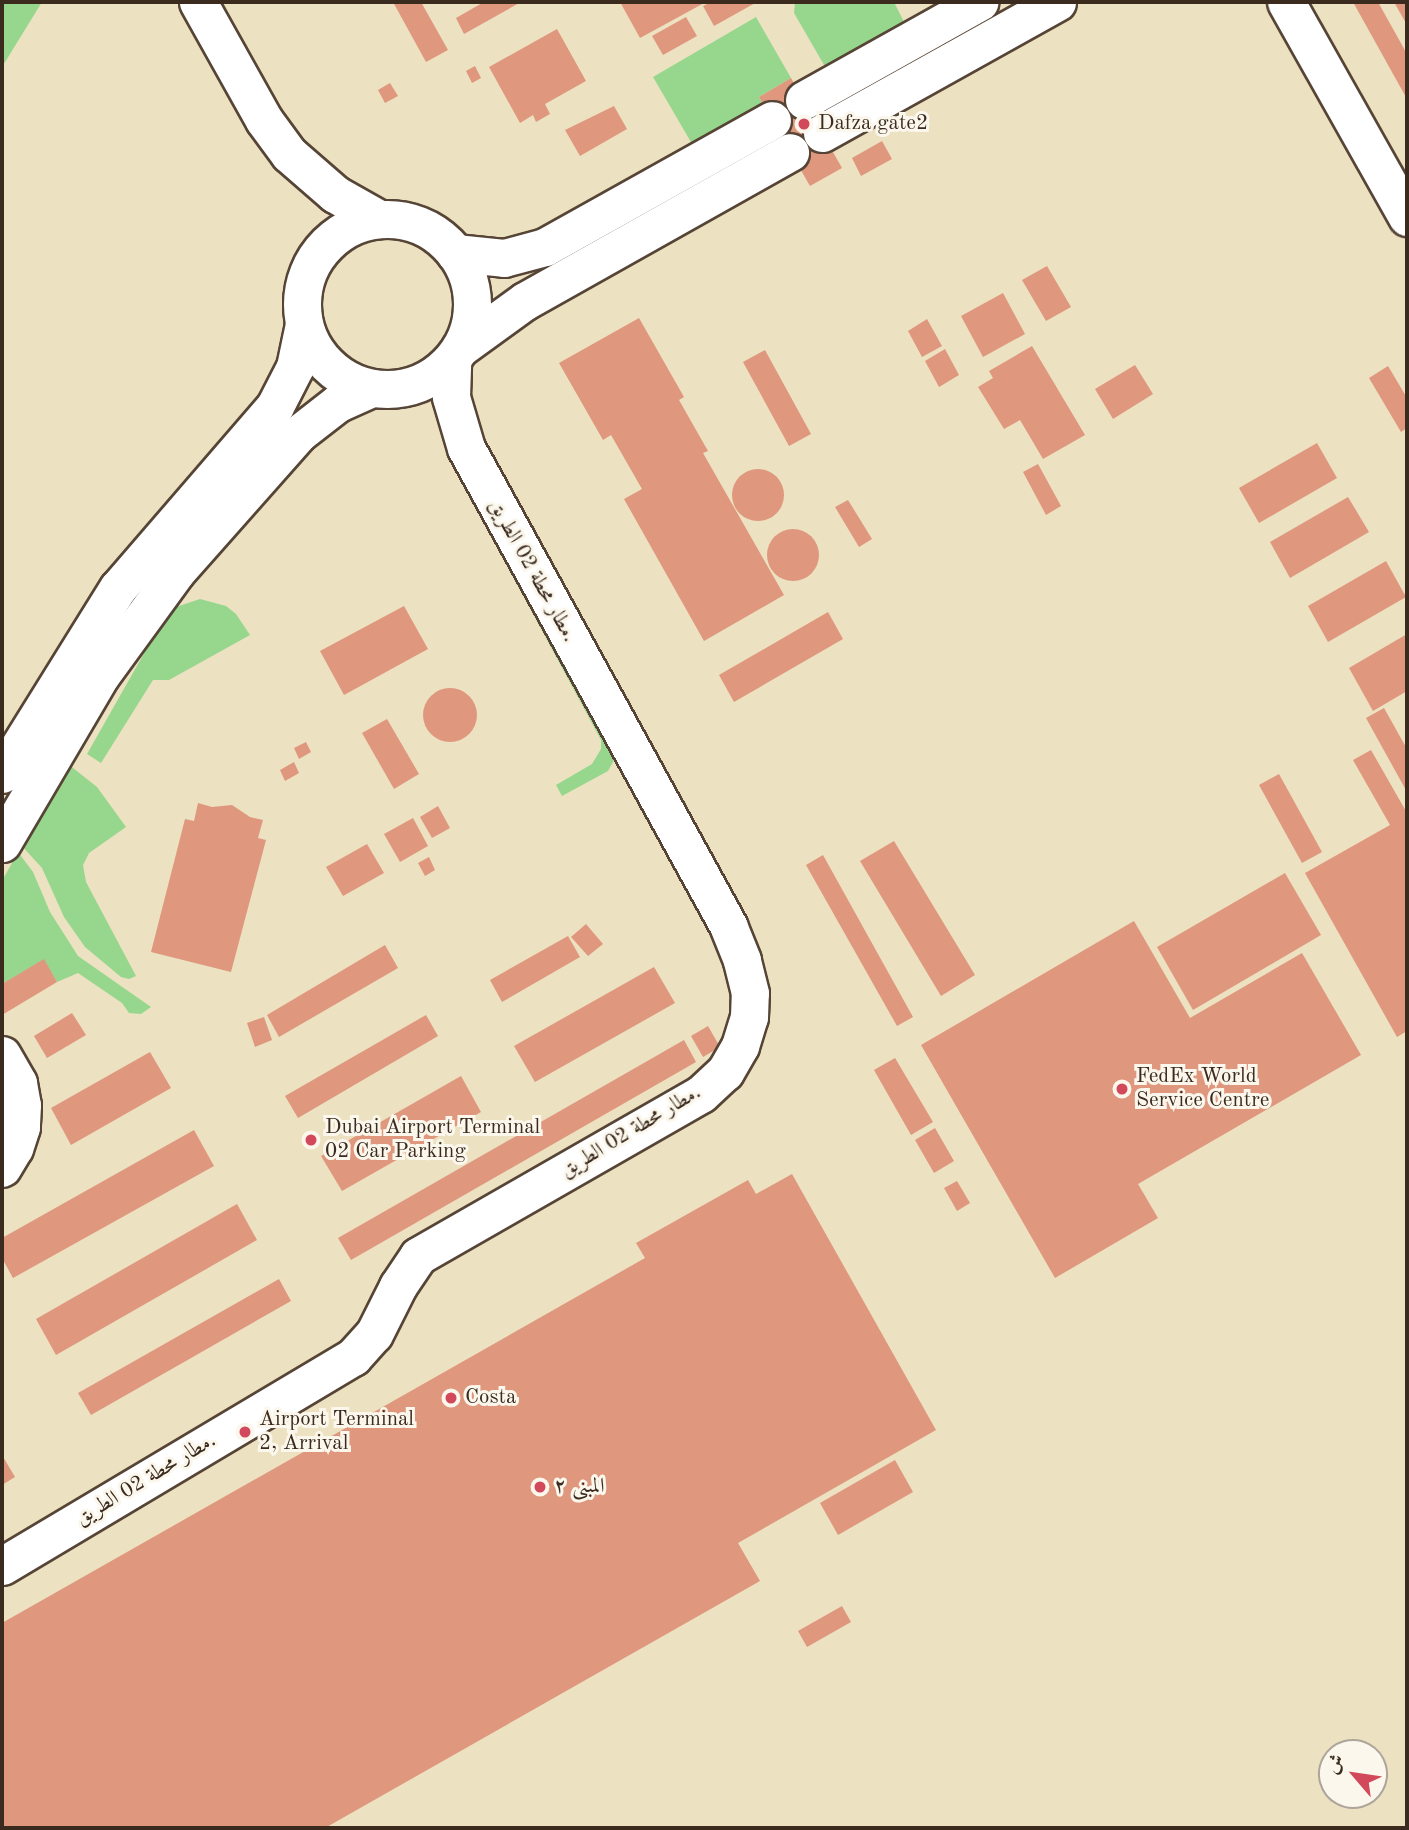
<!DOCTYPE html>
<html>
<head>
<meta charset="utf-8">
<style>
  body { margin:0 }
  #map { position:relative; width:1409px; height:1830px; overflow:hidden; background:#ece1c0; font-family:"Old Standard TT",Amiri,serif }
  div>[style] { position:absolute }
  .green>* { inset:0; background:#97d78d }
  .building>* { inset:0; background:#df977e }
  .round { border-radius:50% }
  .roads { filter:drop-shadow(2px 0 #564536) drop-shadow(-2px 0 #564536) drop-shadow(0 2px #564536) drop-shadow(0 -2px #564536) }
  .secondary>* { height:37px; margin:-18.5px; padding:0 18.5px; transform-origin:18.5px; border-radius:18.5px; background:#fff }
  .secondary>.ring { margin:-18.5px; padding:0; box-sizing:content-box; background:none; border:37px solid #fff; border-radius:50% }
  .dots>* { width:19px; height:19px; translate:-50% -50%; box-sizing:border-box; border:4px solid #fbf7ec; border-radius:50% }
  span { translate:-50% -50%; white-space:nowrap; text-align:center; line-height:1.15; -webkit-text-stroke:6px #fbf7ec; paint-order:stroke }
  .poi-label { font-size:21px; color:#3b2a1e }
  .left { translate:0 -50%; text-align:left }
  .street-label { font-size:21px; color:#3b2a1e }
  .frame { position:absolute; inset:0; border:4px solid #3b2a1e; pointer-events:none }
  .north { position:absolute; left:1318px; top:1739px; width:70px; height:70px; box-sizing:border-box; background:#fbf7ec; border:2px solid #aea59a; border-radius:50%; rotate:299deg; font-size:19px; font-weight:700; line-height:28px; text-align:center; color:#3b2a1e }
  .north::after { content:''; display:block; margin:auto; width:24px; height:32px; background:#d1495b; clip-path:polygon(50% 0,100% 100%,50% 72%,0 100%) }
</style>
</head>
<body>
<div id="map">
  <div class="green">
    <div style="clip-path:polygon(2px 2px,42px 2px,2px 67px)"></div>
    <div style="clip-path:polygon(795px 2px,894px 2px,906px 26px,831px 77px,794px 13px)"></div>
    <div style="clip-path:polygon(756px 17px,791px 78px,759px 97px,765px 108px,695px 149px,653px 77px)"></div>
    <div style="clip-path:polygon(483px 494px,618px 753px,608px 771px,562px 796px,556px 785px,592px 764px,601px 749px,601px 740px,472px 501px)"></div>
    <div style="clip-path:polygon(200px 599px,226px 606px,236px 614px,250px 635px,169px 680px,153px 680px,101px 763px,87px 754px,163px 620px,176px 607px)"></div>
    <div style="clip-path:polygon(68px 764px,97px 787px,126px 827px,89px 853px,83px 865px,86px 882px,136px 976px,129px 979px,121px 977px,85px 947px,64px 917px,42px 868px,21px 845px)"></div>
    <div style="clip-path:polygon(18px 852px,33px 872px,50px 912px,78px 956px,151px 1007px,141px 1014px,129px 1013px,122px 1003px,78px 973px,57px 982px,44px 960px,2px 984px,2px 881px)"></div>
  </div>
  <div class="building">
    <div style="clip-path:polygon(393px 2px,421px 2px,448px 50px,426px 62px)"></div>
    <div style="clip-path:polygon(484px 2px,521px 2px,464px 34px,456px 18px)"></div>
    <div style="clip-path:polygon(620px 2px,706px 2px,640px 38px)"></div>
    <div style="clip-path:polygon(711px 2px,757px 2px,714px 26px,703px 6px)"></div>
    <div style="clip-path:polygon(1353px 2px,1378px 2px,1407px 54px,1407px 99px)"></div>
    <div style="clip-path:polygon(1394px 2px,1407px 2px,1407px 25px)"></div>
    <div style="clip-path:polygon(686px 17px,697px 36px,663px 55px,652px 36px)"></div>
    <div style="clip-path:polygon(557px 29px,586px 81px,545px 104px,550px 114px,536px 122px,533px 115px,520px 123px,489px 67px)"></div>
    <div style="clip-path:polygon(475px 66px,481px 78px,472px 83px,466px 71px)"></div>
    <div style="clip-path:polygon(791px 78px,842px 168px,810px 186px,759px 97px)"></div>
    <div style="clip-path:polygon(390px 83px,398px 96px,385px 103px,378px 90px)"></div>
    <div style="clip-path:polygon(614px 106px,627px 129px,580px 156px,565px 130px)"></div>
    <div style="clip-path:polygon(882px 141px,892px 159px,861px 176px,852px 158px)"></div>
    <div style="clip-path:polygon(1047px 266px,1071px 307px,1046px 321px,1022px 280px)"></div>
    <div style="clip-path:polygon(1003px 293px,1025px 334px,983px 357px,961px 316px)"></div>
    <div style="clip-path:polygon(639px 318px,684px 397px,679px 400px,708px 451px,703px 453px,784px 595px,704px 641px,624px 499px,642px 489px,611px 435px,603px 440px,559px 363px)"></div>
    <div style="clip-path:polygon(927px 319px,942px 346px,922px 357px,908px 331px)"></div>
    <div style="clip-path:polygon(1032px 346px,1085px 435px,1043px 459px,1020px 420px,1004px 429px,978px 387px,993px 378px,989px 371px)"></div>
    <div style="clip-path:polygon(945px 349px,959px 375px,939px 387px,925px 361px)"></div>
    <div style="clip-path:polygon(765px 350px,811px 434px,789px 446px,743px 362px)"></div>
    <div style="clip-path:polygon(1135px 365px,1153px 394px,1113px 419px,1095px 389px)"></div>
    <div style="clip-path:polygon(1388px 366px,1407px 398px,1407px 428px,1401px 432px,1369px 378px)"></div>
    <div style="clip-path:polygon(1317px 443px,1337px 478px,1259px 523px,1239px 488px)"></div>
    <div style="clip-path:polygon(1038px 464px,1061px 506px,1046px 515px,1023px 472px)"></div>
    <div class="round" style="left:732px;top:469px;width:52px;height:52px"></div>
    <div style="clip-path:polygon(1348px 497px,1369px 532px,1290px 578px,1270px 542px)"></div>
    <div style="clip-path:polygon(848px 500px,872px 539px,859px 547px,835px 507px)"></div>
    <div class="round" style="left:767px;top:529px;width:52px;height:52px"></div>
    <div style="clip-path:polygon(1386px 561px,1406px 597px,1328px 642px,1308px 606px)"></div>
    <div style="clip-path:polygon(404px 606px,428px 649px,344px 695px,320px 651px)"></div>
    <div style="clip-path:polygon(828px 612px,843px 639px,734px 702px,719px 675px)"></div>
    <div style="clip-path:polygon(1407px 634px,1407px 691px,1373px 711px,1349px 668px)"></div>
    <div class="round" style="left:423px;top:688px;width:54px;height:54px"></div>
    <div style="clip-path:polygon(1384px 708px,1407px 749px,1407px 792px,1366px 718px)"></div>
    <div style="clip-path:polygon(387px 719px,419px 774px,394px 789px,362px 733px)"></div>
    <div style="clip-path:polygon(306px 742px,311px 752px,299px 759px,294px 748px)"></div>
    <div style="clip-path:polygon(1371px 750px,1407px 813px,1407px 1031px,1397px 1037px,1305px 873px,1390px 825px,1353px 760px)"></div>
    <div style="clip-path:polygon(294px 762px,299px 773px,285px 781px,280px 770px)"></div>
    <div style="clip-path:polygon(1279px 774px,1322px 852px,1302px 863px,1259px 785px)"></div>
    <div style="clip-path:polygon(198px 803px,212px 807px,232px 805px,250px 817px,263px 820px,258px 838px,266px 840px,231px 972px,151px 952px,185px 819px,194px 821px)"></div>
    <div style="clip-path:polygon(438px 806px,450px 828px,432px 838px,420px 817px)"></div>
    <div style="clip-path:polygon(413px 818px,428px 846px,400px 862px,384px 834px)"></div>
    <div style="clip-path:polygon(894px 841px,975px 975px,941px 996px,860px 861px)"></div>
    <div style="clip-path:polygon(367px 844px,384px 873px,343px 896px,326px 867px)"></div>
    <div style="clip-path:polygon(823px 855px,913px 1017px,897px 1026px,806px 865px)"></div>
    <div style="clip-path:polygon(429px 857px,435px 870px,425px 876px,418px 863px)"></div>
    <div style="clip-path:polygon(1285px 873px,1321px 935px,1193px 1010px,1157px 947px)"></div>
    <div style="clip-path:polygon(1134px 921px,1190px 1018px,1302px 953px,1361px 1055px,1138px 1184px,1158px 1218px,1055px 1278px,921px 1045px)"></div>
    <div style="clip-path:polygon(586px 924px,603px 944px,588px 956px,571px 937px)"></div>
    <div style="clip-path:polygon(568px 936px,580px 957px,502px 1002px,490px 980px)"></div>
    <div style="clip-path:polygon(385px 945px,398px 968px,279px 1037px,267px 1015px)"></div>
    <div style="clip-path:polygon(44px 959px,57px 982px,2px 1015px,2px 984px)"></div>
    <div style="clip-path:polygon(654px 967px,675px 1003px,535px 1082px,514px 1046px)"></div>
    <div style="clip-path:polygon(72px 1013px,86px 1035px,47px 1058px,34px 1036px)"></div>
    <div style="clip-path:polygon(426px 1015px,438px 1036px,298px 1118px,285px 1096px)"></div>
    <div style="clip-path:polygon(264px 1017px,272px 1040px,255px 1047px,247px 1023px)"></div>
    <div style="clip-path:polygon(708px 1026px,720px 1047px,703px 1057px,691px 1036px)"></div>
    <div style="clip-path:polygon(684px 1040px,696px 1062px,351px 1260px,338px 1238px)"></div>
    <div style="clip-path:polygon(150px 1052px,171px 1088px,71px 1145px,51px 1108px)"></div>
    <div style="clip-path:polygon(895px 1058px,933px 1122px,911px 1135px,874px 1070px)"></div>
    <div style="clip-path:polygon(461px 1076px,481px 1112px,342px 1191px,321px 1156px)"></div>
    <div style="clip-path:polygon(935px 1128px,954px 1161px,934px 1173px,915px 1140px)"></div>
    <div style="clip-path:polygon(194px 1130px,214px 1166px,13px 1278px,2px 1258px,2px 1238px)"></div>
    <div style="clip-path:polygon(792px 1174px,936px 1430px,738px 1543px,760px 1581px,325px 1828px,2px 1828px,2px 1623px,645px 1258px,636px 1243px,748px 1180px,756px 1194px)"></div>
    <div style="clip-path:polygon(957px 1181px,970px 1203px,957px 1211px,944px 1188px)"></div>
    <div style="clip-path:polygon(237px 1204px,257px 1240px,56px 1355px,36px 1319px)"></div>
    <div style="clip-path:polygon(279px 1279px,291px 1301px,91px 1415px,78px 1393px)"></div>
    <div style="clip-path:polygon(2px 1455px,15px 1477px,2px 1485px)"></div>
    <div style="clip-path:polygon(895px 1460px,913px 1492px,838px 1535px,820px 1503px)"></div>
    <div style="clip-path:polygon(842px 1606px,851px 1622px,807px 1647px,798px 1631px)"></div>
  </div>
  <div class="roads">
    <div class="secondary">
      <div style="left:198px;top:2px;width:135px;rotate:60.8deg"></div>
      <div style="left:264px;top:120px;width:42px;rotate:53.7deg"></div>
      <div style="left:289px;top:154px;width:61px;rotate:41deg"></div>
      <div style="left:335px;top:194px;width:51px;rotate:29.6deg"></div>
      <div style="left:1286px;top:2px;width:247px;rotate:60.6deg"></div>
      <div style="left:804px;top:100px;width:201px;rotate:-29.2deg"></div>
      <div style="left:822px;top:133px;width:269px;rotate:-29.1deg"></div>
      <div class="ring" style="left:302px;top:219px;width:133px;height:133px"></div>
      <div style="left:455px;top:253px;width:49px;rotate:5.8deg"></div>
      <div style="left:504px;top:258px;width:42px;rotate:-15deg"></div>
      <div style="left:545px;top:247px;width:260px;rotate:-29.2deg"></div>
      <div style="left:460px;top:348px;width:80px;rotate:-35.9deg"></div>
      <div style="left:525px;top:301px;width:304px;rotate:-29.3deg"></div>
      <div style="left:2px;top:774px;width:219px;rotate:-58.1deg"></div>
      <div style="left:118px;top:588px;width:240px;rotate:-49.2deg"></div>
      <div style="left:275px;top:406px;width:44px;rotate:-62.9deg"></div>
      <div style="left:295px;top:367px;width:44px;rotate:-78.2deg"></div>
      <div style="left:2px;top:843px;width:195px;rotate:-59.5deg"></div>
      <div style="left:101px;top:675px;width:127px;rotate:-53.9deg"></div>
      <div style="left:176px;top:572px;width:184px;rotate:-48.5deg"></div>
      <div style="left:298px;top:434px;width:51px;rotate:-37.8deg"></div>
      <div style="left:338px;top:403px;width:36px;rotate:-24deg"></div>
      <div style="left:2px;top:1055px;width:32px;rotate:60deg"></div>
      <div style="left:18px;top:1083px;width:22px;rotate:80deg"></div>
      <div style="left:22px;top:1105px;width:22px;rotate:93deg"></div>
      <div style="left:21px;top:1127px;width:22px;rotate:108deg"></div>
      <div style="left:14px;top:1148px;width:23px;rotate:121deg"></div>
      <div style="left:2px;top:1566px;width:409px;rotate:-30.8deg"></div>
      <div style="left:353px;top:1357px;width:31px;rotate:-48deg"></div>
      <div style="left:374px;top:1334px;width:54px;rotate:-63.4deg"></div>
      <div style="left:398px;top:1286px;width:36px;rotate:-56deg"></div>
      <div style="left:418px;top:1256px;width:326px;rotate:-29.8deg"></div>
      <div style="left:701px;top:1094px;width:33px;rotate:-43deg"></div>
      <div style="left:725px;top:1072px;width:30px;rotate:-60deg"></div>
      <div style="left:740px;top:1046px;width:30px;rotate:-73deg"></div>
      <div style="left:749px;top:1017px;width:24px;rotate:-88deg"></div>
      <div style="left:750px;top:993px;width:34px;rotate:-104deg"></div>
      <div style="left:742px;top:960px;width:35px;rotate:-112deg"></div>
      <div style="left:729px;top:927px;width:546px;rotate:-118.77deg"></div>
      <div style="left:466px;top:448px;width:53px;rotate:-106.4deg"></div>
      <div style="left:451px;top:397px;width:37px;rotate:-88deg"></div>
    </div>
  </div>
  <div class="dots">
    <div style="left:804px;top:124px;background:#d1495b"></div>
    <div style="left:1122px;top:1089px;background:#d1495b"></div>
    <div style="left:311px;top:1140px;background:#d1495b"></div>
    <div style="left:451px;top:1398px;background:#d1495b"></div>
    <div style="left:245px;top:1432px;background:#d1495b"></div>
    <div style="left:540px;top:1487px;background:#d1495b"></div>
  </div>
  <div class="poi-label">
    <span class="left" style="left:818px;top:124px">Dafza gate2</span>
    <span class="left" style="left:1136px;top:1089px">FedEx World<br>Service Centre</span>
    <span class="left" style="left:325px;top:1140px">Dubai Airport Terminal<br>02 Car Parking</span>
    <span class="left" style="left:465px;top:1398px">Costa</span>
    <span class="left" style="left:259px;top:1432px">Airport Terminal<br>2, Arrival</span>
    <span class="left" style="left:554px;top:1487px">المبنى ٢</span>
  </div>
  <div class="street-label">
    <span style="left:532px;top:571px;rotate:61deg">مطار محطة 02 الطريق.</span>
    <span style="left:631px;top:1132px;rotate:-31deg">مطار محطة 02 الطريق.</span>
    <span style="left:146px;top:1480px;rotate:-31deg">مطار محطة 02 الطريق.</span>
  </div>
  <div class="frame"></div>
  <div class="north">ش</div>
</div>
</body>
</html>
